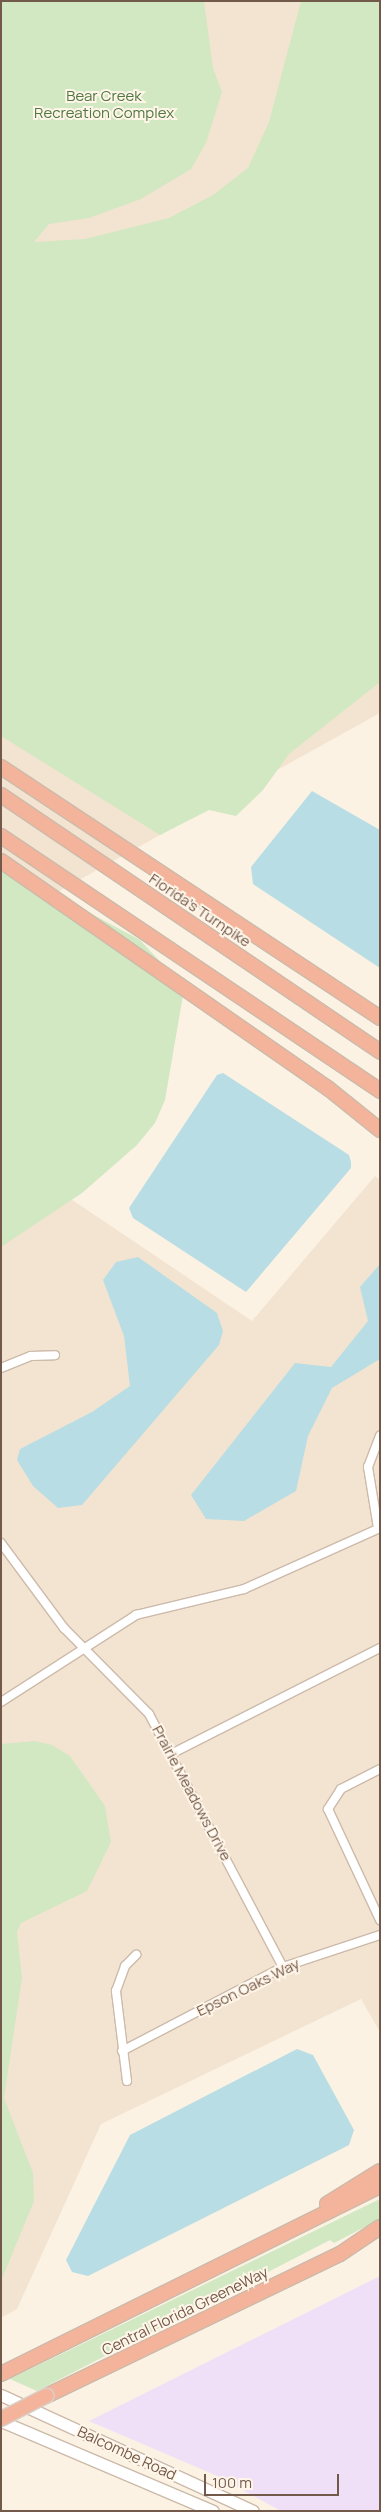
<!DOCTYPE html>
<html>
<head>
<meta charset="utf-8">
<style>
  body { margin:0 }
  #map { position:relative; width:381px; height:2512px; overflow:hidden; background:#fbf2e3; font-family:Manrope,sans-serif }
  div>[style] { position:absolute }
  .residential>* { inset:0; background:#f3e4d1 }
  .education>* { inset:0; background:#efe0f8 }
  .green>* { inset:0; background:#d1e8c2 }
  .water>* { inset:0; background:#b8dde4 }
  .roads { filter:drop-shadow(1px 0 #ccbaaa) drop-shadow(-1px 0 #ccbaaa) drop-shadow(0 1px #ccbaaa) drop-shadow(0 -1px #ccbaaa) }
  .street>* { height:8px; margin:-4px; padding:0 4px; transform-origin:4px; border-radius:4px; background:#fff }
  .secondary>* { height:11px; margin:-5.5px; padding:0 5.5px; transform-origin:5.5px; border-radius:5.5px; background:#fff }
  .highway>* { height:14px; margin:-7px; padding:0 7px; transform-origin:7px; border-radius:7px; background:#f4b49b }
  .bridges { filter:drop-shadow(1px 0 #d8d1cc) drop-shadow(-1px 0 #d8d1cc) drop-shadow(0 1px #d8d1cc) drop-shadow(0 -1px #d8d1cc) }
  .highway-bridge>* { height:14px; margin:-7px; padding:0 7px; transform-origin:7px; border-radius:7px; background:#f4b49b }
  span { translate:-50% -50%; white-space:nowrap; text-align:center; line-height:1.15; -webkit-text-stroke:4px #fff6e9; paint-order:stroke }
  .park-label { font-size:15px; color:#517842 }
  .street-label { font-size:15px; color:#72594a }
  .frame { position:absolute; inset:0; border:2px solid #72594a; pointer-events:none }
  .scale { position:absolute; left:204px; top:2474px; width:135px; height:22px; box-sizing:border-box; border:2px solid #72594a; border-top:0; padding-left:6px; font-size:15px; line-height:18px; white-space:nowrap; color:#72594a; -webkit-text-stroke:4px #fff6e9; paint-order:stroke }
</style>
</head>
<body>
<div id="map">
  <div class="residential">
    <div style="clip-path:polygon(1px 1px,380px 1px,380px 713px,7px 920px,62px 1193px,252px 1321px,375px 1176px,380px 1180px,380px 2032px,361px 1999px,101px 2124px,17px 2309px,1px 2318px)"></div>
  </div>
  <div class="education">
    <div style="clip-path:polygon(380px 2276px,380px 2511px,281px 2511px,215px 2475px,89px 2421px)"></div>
  </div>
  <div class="green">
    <div style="clip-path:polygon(1px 1px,204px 1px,213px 68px,222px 92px,206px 143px,191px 169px,141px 199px,89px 218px,49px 224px,34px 242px,85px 239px,169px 218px,213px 195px,248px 168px,269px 122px,301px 1px,380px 1px,380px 682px,289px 754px,263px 790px,236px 816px,209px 810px,160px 835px,1px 736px)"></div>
    <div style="clip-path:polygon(1px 865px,140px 940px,178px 981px,183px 995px,165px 1100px,155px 1123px,137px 1145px,82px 1193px,1px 1247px)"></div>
    <div style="clip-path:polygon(35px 1741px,52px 1745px,70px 1756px,105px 1806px,111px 1842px,87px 1891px,21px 1923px,17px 1932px,22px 1978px,4px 2098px,33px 2173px,34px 2201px,1px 2281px,1px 1744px)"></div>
    <div style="clip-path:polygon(380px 2199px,380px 2219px,334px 2243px,330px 2240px,37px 2391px,10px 2379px)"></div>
  </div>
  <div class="water">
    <div style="clip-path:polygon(312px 791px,380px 830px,380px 968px,253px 884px,251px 867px)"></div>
    <div style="clip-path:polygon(223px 1073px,349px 1155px,351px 1162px,351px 1168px,246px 1292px,133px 1218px,129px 1208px,217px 1075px)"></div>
    <div style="clip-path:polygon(138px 1257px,217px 1313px,223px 1331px,219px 1345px,82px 1505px,58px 1508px,33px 1486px,17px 1460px,20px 1449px,92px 1412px,130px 1386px,124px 1336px,103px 1280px,116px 1262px)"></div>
    <div style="clip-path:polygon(380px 1264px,380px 1359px,332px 1388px,308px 1436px,296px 1491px,244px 1521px,206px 1519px,191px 1495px,295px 1363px,331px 1367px,368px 1321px,360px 1287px)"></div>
    <div style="clip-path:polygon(297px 2049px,313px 2055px,354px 2130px,349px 2145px,88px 2276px,72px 2272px,66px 2260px,130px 2135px)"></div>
  </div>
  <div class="roads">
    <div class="street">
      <div style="left:1px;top:1368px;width:32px;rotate:-22deg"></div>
      <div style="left:31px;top:1356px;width:24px;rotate:-2deg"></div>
      <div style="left:378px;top:1528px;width:62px;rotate:-99.3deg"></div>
      <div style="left:368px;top:1467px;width:34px;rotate:-69deg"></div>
      <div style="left:1px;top:1543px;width:106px;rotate:53.5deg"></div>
      <div style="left:64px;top:1628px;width:121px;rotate:45.3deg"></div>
      <div style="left:149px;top:1714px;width:286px;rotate:62.1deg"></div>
      <div style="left:1px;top:1702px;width:161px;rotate:-32.8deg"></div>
      <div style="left:136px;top:1615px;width:111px;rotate:-13.5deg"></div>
      <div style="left:244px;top:1589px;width:149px;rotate:-24.2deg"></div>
      <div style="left:173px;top:1753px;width:232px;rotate:-26.9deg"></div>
      <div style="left:380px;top:1769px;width:44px;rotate:152.9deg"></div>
      <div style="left:341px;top:1789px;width:24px;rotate:123deg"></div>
      <div style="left:328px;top:1809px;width:123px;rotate:64.9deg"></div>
      <div style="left:122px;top:2051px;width:182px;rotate:-27.6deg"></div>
      <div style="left:283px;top:1967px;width:102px;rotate:-18.3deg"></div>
      <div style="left:127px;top:2081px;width:91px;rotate:-97deg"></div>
      <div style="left:116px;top:1991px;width:27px;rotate:-70deg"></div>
      <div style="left:125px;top:1966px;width:16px;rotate:-45deg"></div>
    </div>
    <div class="secondary">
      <div style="left:1px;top:2395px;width:277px;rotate:24.7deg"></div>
      <div style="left:1px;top:2421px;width:230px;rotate:23deg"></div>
    </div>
    <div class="highway">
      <div style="left:1px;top:767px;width:455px;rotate:33.5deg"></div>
      <div style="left:1px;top:795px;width:458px;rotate:34.1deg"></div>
      <div style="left:1px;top:836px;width:457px;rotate:33.9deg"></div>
      <div style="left:1px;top:861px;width:399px;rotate:34.8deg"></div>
      <div style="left:329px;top:1089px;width:65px;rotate:38.8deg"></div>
      <div style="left:327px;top:2204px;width:62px;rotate:-31.9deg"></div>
      <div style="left:1px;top:2374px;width:423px;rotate:-26.4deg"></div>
      <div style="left:46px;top:2396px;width:326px;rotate:-25.8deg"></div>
      <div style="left:340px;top:2254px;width:48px;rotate:-34deg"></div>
    </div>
  </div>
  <div class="bridges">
    <div class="highway-bridge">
      <div style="left:1px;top:2419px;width:51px;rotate:-27.1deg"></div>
    </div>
  </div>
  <div class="park-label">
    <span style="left:104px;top:104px">Bear Creek<br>Recreation Complex</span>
  </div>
  <div class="street-label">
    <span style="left:200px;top:910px;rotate:34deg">Florida's Turnpike</span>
    <span style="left:192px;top:1793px;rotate:62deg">Prairie Meadows Drive</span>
    <span style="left:248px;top:1987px;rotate:-26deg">Epson Oaks Way</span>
    <span style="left:185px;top:2311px;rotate:-26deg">Central Florida GreeneWay</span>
    <span style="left:127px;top:2453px;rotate:25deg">Balcombe Road</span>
  </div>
  <div class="frame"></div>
  <div class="scale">100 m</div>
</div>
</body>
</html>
